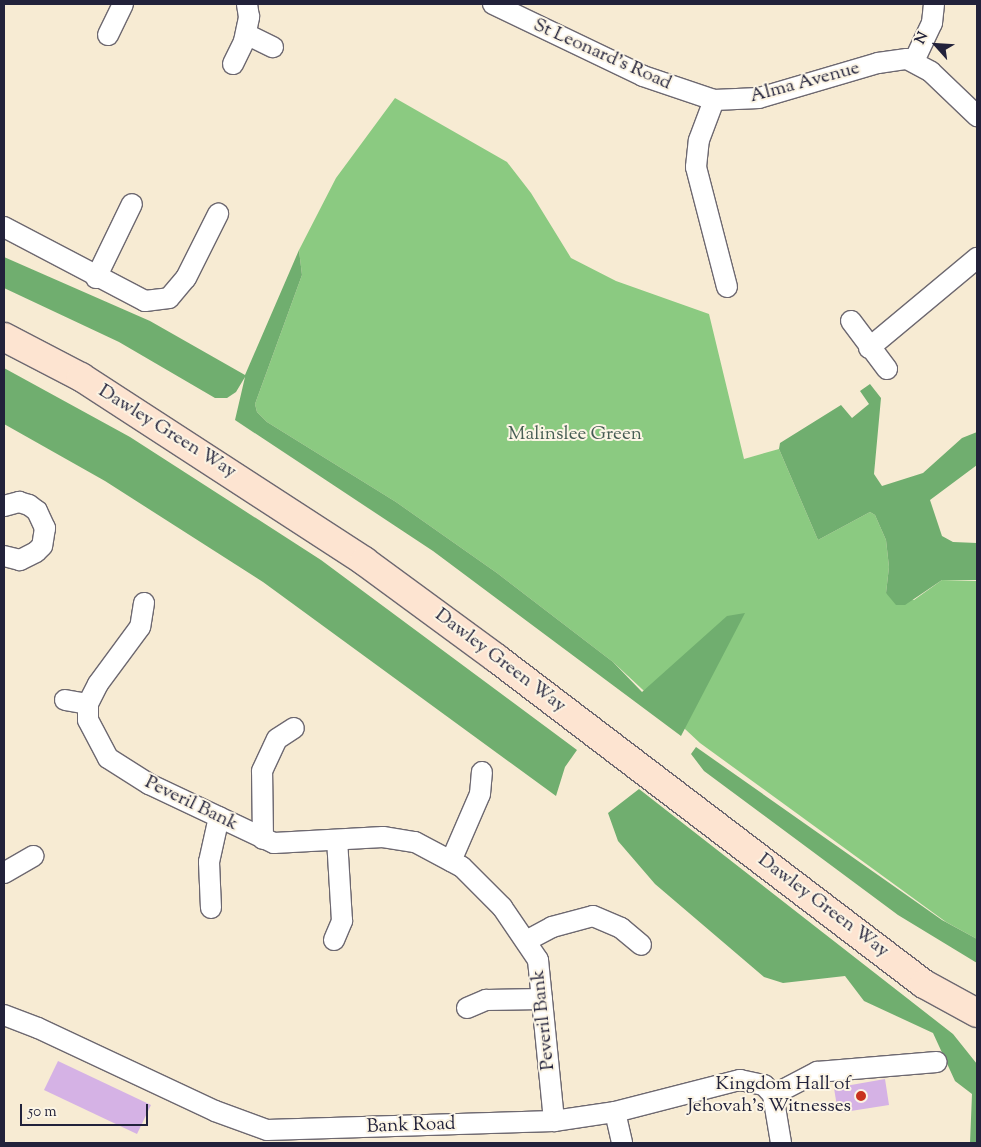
<!DOCTYPE html>
<html>
<head>
<meta charset="utf-8">
<style>
  body { margin:0 }
  #map { position:relative; width:981px; height:1147px; overflow:hidden; background:#f7ebd3; font-family:"Sorts Mill Goudy",serif }
  div>[style] { position:absolute }
  .green>* { inset:0; background:#8bca81 }
  .forest>* { inset:0; background:#70ae6f }
  .building>* { inset:0; background:#d5b2e5 }
  .roads { filter:drop-shadow(1px 0 #6d6870) drop-shadow(-1px 0 #6d6870) drop-shadow(0 1px #6d6870) drop-shadow(0 -1px #6d6870) }
  .minor>* { height:20px; margin:-10px; padding:0 10px; transform-origin:10px; border-radius:10px; background:#fff }
  .secondary>* { height:28px; margin:-14px; padding:0 14px; transform-origin:14px; border-radius:14px; background:#fde4d1 }
  .dots>* { width:14px; height:14px; translate:-50% -50%; box-sizing:border-box; border:2px solid #fcf5e5; border-radius:50% }
  span { translate:-50% -50%; white-space:nowrap; text-align:center; line-height:1.15; -webkit-text-stroke:4px #fcf5e5; paint-order:stroke }
  .street-label { font-size:19px; color:#22223b }
  .park-label { font-size:19px; color:#475d54 }
  .poi-label { font-size:19px; color:#22223b }
  .right { translate:-100% -50%; text-align:right }
  .frame { position:absolute; inset:0; border:5px solid #22223b; pointer-events:none }
  .north { position:absolute; left:911px; top:20px; width:50px; height:50px; -webkit-text-stroke:4px #fcf5e5; paint-order:stroke; rotate:296deg; font-size:14px; font-weight:700; line-height:20px; text-align:center; color:#22223b }
  .north::after { content:''; display:block; margin:auto; width:18px; height:22px; background:#22223b; clip-path:polygon(50% 0,100% 100%,50% 72%,0 100%) }
  .scale { position:absolute; left:20px; top:1104px; width:128px; height:22px; box-sizing:border-box; border:2px solid #22223b; border-top:0; padding-left:6px; font-size:15px; line-height:18px; white-space:nowrap; color:#22223b; -webkit-text-stroke:4px #fcf5e5; paint-order:stroke }
</style>
</head>
<body>
<div id="map">
  <div class="green">
    <div style="clip-path:polygon(395px 98px,507px 162px,531px 193px,571px 258px,616px 281px,709px 314px,744px 459px,779px 449px,818px 540px,870px 512px,875px 515px,886px 540px,889px 567px,886px 593px,914px 600px,942px 580px,977px 581px,977px 939px,946px 922px,700px 743px,613px 662px,497px 573px,396px 502px,267px 422px,257px 412px,255px 404px,302px 275px,299px 250px,336px 178px)"></div>
  </div>
  <div class="forest">
    <div style="clip-path:polygon(299px 250px,302px 275px,255px 404px,257px 412px,267px 422px,396px 502px,497px 573px,613px 662px,642px 692px,727px 616px,745px 613px,681px 736px,433px 551px,235px 420px,245px 377px,236px 392px,227px 398px,215px 398px,119px 342px,4px 288px,4px 257px,150px 321px,245px 375px)"></div>
    <div style="clip-path:polygon(4px 368px,130px 437px,321px 560px,577px 750px,565px 767px,556px 796px,263px 582px,105px 481px,4px 424px)"></div>
    <div style="clip-path:polygon(870px 384px,881px 398px,874px 474px,882px 486px,923px 473px,962px 438px,977px 432px,977px 465px,930px 500px,942px 536px,953px 542px,977px 543px,977px 580px,942px 580px,905px 605px,896px 605px,886px 593px,889px 567px,886px 540px,875px 515px,870px 512px,818px 540px,779px 449px,780px 443px,841px 405px,852px 418px,869px 404px,860px 391px)"></div>
    <div style="clip-path:polygon(696px 747px,942px 920px,977px 939px,977px 963px,898px 915px,704px 771px,691px 754px)"></div>
    <div style="clip-path:polygon(639px 789px,953px 1034px,977px 1064px,977px 1143px,970px 1143px,972px 1094px,955px 1081px,933px 1033px,864px 1001px,845px 976px,783px 983px,764px 977px,655px 884px,618px 841px,608px 813px)"></div>
  </div>
  <div class="building">
    <div style="clip-path:polygon(58px 1061px,151px 1105px,137px 1134px,44px 1090px)"></div>
    <div style="clip-path:polygon(885px 1079px,889px 1105px,838px 1113px,834px 1088px)"></div>
  </div>
  <div class="roads">
    <div class="minor">
      <div style="left:493px;top:4px;width:166px;rotate:25.6deg"></div>
      <div style="left:643px;top:76px;width:75px;rotate:18.7deg"></div>
      <div style="left:246px;top:34px;width:30px;rotate:26deg"></div>
      <div style="left:108px;top:35px;width:34px;rotate:-64deg"></div>
      <div style="left:914px;top:61px;width:42px;rotate:-64.7deg"></div>
      <div style="left:932px;top:23px;width:19px;rotate:-84deg"></div>
      <div style="left:233px;top:64px;width:25px;rotate:-64deg"></div>
      <div style="left:244px;top:41px;width:25px;rotate:-78deg"></div>
      <div style="left:249px;top:17px;width:13px;rotate:-99deg"></div>
      <div style="left:4px;top:227px;width:159px;rotate:27.7deg"></div>
      <div style="left:145px;top:301px;width:24px;rotate:-7deg"></div>
      <div style="left:169px;top:298px;width:26px;rotate:-50deg"></div>
      <div style="left:186px;top:278px;width:72px;rotate:-63.4deg"></div>
      <div style="left:96px;top:278px;width:82px;rotate:-64.1deg"></div>
      <div style="left:727px;top:287px;width:124px;rotate:-104.5deg"></div>
      <div style="left:696px;top:167px;width:27px;rotate:-84deg"></div>
      <div style="left:699px;top:140px;width:43px;rotate:-69.4deg"></div>
      <div style="left:714px;top:100px;width:45px;rotate:-2.5deg"></div>
      <div style="left:759px;top:98px;width:124px;rotate:-16.4deg"></div>
      <div style="left:878px;top:63px;width:29px;rotate:-8deg"></div>
      <div style="left:907px;top:59px;width:27px;rotate:28deg"></div>
      <div style="left:931px;top:72px;width:64px;rotate:43.7deg"></div>
      <div style="left:851px;top:321px;width:60px;rotate:53.1deg"></div>
      <div style="left:869px;top:348px;width:141px;rotate:-39.8deg"></div>
      <div style="left:4px;top:506px;width:16px;rotate:-15deg"></div>
      <div style="left:19px;top:502px;width:10px;rotate:17deg"></div>
      <div style="left:29px;top:505px;width:10px;rotate:37deg"></div>
      <div style="left:37px;top:511px;width:19px;rotate:65deg"></div>
      <div style="left:45px;top:528px;width:18px;rotate:99deg"></div>
      <div style="left:42px;top:546px;width:8px;rotate:135deg"></div>
      <div style="left:36px;top:552px;width:18px;rotate:153deg"></div>
      <div style="left:20px;top:560px;width:16px;rotate:-166deg"></div>
      <div style="left:144px;top:603px;width:24px;rotate:99deg"></div>
      <div style="left:140px;top:627px;width:71px;rotate:126.4deg"></div>
      <div style="left:98px;top:684px;width:22px;rotate:117deg"></div>
      <div style="left:88px;top:704px;width:16px;rotate:90deg"></div>
      <div style="left:88px;top:720px;width:43px;rotate:62.2deg"></div>
      <div style="left:108px;top:758px;width:49px;rotate:32.4deg"></div>
      <div style="left:149px;top:784px;width:138px;rotate:25.3deg"></div>
      <div style="left:274px;top:843px;width:109px;rotate:-3.2deg"></div>
      <div style="left:383px;top:837px;width:32px;rotate:9deg"></div>
      <div style="left:415px;top:842px;width:53px;rotate:28deg"></div>
      <div style="left:462px;top:867px;width:57px;rotate:45deg"></div>
      <div style="left:502px;top:907px;width:64px;rotate:55.8deg"></div>
      <div style="left:538px;top:960px;width:162px;rotate:84.3deg"></div>
      <div style="left:65px;top:700px;width:23px;rotate:10deg"></div>
      <div style="left:263px;top:839px;width:68px;rotate:-90.8deg"></div>
      <div style="left:262px;top:771px;width:35px;rotate:-65deg"></div>
      <div style="left:277px;top:739px;width:20px;rotate:-33deg"></div>
      <div style="left:451px;top:861px;width:73px;rotate:-66.6deg"></div>
      <div style="left:480px;top:794px;width:22px;rotate:-85deg"></div>
      <div style="left:4px;top:873px;width:34px;rotate:-30deg"></div>
      <div style="left:211px;top:908px;width:46px;rotate:-92.5deg"></div>
      <div style="left:209px;top:862px;width:46px;rotate:-77.5deg"></div>
      <div style="left:334px;top:940px;width:21px;rotate:-67deg"></div>
      <div style="left:342px;top:921px;width:81px;rotate:-93.5deg"></div>
      <div style="left:526px;top:941px;width:30px;rotate:-28deg"></div>
      <div style="left:552px;top:927px;width:42px;rotate:-15deg"></div>
      <div style="left:593px;top:916px;width:30px;rotate:23deg"></div>
      <div style="left:621px;top:928px;width:26px;rotate:40deg"></div>
      <div style="left:467px;top:1008px;width:21px;rotate:-23deg"></div>
      <div style="left:486px;top:1000px;width:56px;rotate:-1deg"></div>
      <div style="left:4px;top:1015px;width:36px;rotate:21deg"></div>
      <div style="left:38px;top:1028px;width:195px;rotate:25.1deg"></div>
      <div style="left:215px;top:1111px;width:55px;rotate:20.1deg"></div>
      <div style="left:267px;top:1130px;width:287px;rotate:-1.8deg"></div>
      <div style="left:554px;top:1121px;width:62px;rotate:-8.4deg"></div>
      <div style="left:615px;top:1112px;width:129px;rotate:-14.4deg"></div>
      <div style="left:740px;top:1080px;width:25px;rotate:12deg"></div>
      <div style="left:764px;top:1085px;width:13px;rotate:48deg"></div>
      <div style="left:773px;top:1095px;width:49px;rotate:80.5deg"></div>
      <div style="left:773px;top:1095px;width:50px;rotate:-27.6deg"></div>
      <div style="left:817px;top:1072px;width:120px;rotate:-4.8deg"></div>
      <div style="left:615px;top:1112px;width:32px;rotate:77deg"></div>
    </div>
    <div class="secondary">
      <div style="left:4px;top:337px;width:87px;rotate:27.5deg"></div>
      <div style="left:81px;top:377px;width:338px;rotate:33deg"></div>
      <div style="left:364px;top:561px;width:164px;rotate:36.3deg"></div>
      <div style="left:496px;top:658px;width:538px;rotate:37.3deg"></div>
      <div style="left:924px;top:984px;width:60px;rotate:28.7deg"></div>
    </div>
  </div>
  <div class="dots">
    <div style="left:861px;top:1096px;background:#c8321e"></div>
  </div>
  <div class="street-label">
    <span style="left:602px;top:55px;rotate:24deg">St Leonard's Road</span>
    <span style="left:805px;top:83px;rotate:-15deg">Alma Avenue</span>
    <span style="left:167px;top:432px;rotate:32deg">Dawley Green Way</span>
    <span style="left:500px;top:661px;rotate:37deg">Dawley Green Way</span>
    <span style="left:191px;top:804px;rotate:26deg">Peveril Bank</span>
    <span style="left:823px;top:906px;rotate:37deg">Dawley Green Way</span>
    <span style="left:544px;top:1020px;rotate:-96deg">Peveril Bank</span>
    <span style="left:411px;top:1126px;rotate:-2deg">Bank Road</span>
  </div>
  <div class="park-label">
    <span style="left:575px;top:435px">Malinslee Green</span>
  </div>
  <div class="poi-label">
    <span class="right" style="left:851px;top:1096px">Kingdom Hall of<br>Jehovah's Witnesses</span>
  </div>
  <div class="frame"></div>
  <div class="north">N</div>
  <div class="scale">50 m</div>
</div>
</body>
</html>
